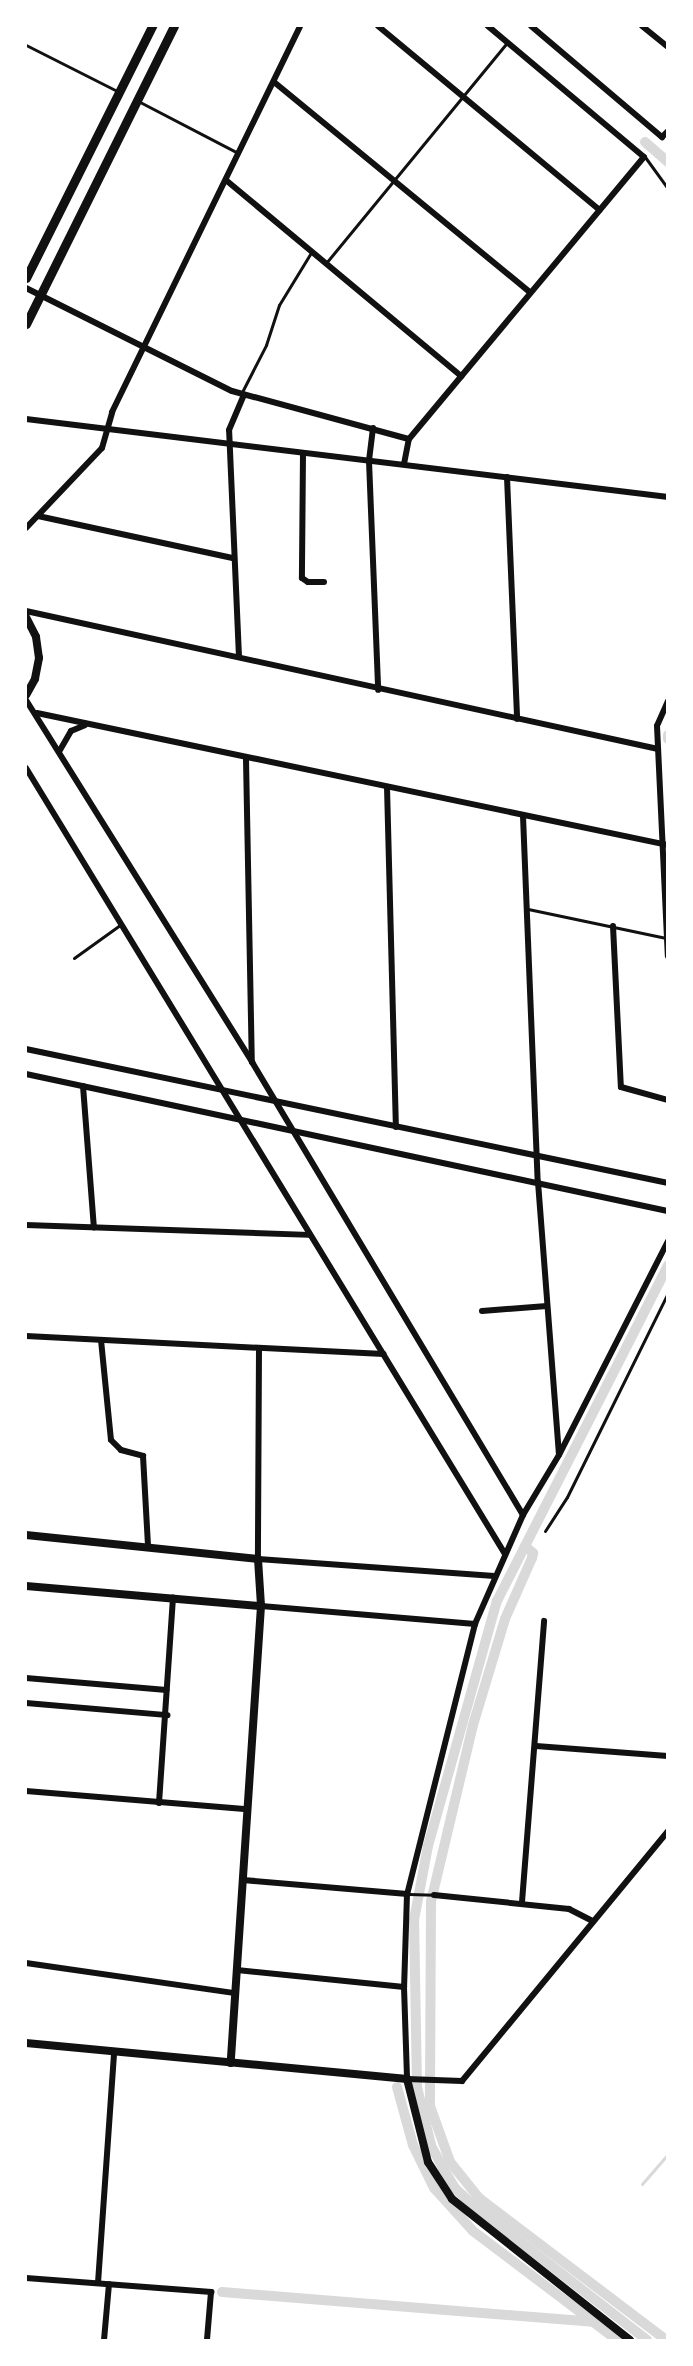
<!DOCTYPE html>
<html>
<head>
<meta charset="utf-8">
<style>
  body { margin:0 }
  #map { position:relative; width:693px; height:2366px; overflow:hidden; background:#fff; font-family:"Fira Sans Condensed",sans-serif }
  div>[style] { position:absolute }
  .stream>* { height:3px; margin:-1.5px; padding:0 1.5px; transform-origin:1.5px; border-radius:1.5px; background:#d9d9d9 }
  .canal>* { height:10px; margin:-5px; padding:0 5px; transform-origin:5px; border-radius:5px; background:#d9d9d9 }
  .service>* { height:3px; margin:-1.5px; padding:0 1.5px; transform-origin:1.5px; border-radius:1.5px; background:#111 }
  .minor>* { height:6px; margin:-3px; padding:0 3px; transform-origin:3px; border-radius:3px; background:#111 }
  .tertiary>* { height:8px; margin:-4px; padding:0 4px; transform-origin:4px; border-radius:4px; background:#111 }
  .trunk>* { height:9px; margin:-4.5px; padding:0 4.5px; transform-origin:4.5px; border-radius:4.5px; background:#111 }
  span { translate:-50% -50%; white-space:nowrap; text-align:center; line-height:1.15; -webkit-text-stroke:4.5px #fff; paint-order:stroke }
  .frame { position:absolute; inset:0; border:27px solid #fff; pointer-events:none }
</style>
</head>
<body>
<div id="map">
  <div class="stream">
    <div style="left:642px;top:2184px;width:40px;rotate:-49deg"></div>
  </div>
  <div class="canal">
    <div style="left:645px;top:142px;width:30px;rotate:41deg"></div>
    <div style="left:668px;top:735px;width:4px;rotate:90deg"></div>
    <div style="left:525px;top:1546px;width:11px;rotate:41deg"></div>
    <div style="left:533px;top:1553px;width:5px;rotate:101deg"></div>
    <div style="left:532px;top:1558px;width:67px;rotate:113.9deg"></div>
    <div style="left:505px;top:1619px;width:111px;rotate:106.8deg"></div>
    <div style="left:473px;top:1725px;width:181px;rotate:103.4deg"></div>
    <div style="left:431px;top:1901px;width:205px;rotate:90.3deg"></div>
    <div style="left:430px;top:2106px;width:59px;rotate:70.3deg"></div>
    <div style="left:450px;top:2162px;width:46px;rotate:51.1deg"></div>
    <div style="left:479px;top:2198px;width:235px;rotate:37.2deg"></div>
    <div style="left:397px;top:2087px;width:60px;rotate:74.6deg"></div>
    <div style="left:413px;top:2145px;width:48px;rotate:64deg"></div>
    <div style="left:434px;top:2188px;width:58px;rotate:47.8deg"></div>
    <div style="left:473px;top:2231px;width:181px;rotate:37.1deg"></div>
    <div style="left:222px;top:2292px;width:372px;rotate:4.6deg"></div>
    <div style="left:647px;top:2340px;width:219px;rotate:-142.2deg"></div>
    <div style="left:474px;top:2206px;width:26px;rotate:-137deg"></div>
    <div style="left:455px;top:2188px;width:23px;rotate:-121deg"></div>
    <div style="left:443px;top:2168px;width:26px;rotate:-118deg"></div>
    <div style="left:431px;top:2145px;width:60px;rotate:-103.6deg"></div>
    <div style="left:417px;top:2087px;width:167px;rotate:-91deg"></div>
    <div style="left:414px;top:1920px;width:75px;rotate:-79.3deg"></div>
    <div style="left:428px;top:1846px;width:255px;rotate:-74.3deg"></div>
    <div style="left:497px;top:1601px;width:377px;rotate:-63deg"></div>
  </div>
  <div class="service">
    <div style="left:26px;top:45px;width:102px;rotate:26.8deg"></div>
    <div style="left:138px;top:101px;width:113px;rotate:27.5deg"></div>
    <div style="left:645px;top:157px;width:39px;rotate:54deg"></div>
    <div style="left:326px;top:263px;width:285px;rotate:-50.6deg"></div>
    <div style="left:242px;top:392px;width:53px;rotate:-62.9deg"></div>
    <div style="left:266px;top:345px;width:42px;rotate:-72deg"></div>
    <div style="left:279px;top:305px;width:63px;rotate:-58.6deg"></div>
    <div style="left:528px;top:909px;width:141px;rotate:11.9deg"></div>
    <div style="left:74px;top:958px;width:57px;rotate:-35.7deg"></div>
    <div style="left:545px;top:1531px;width:40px;rotate:-57.1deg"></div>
    <div style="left:567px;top:1497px;width:228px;rotate:-63.7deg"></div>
    <div style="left:409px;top:1894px;width:25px;rotate:2deg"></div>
  </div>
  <div class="minor">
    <div style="left:378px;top:26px;width:288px;rotate:39.7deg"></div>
    <div style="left:531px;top:26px;width:172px;rotate:40.3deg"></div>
    <div style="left:662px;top:137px;width:8px;rotate:-45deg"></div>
    <div style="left:642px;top:26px;width:33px;rotate:39deg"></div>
    <div style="left:274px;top:82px;width:331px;rotate:39.4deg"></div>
    <div style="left:227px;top:181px;width:305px;rotate:39.8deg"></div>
    <div style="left:26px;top:288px;width:230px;rotate:26.6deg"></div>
    <div style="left:232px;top:391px;width:183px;rotate:15.2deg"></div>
    <div style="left:26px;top:419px;width:647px;rotate:6.93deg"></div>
    <div style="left:373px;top:428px;width:33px;rotate:97deg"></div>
    <div style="left:369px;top:461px;width:229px;rotate:87.7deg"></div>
    <div style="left:303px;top:453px;width:125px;rotate:90.5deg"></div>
    <div style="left:302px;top:578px;width:7px;rotate:34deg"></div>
    <div style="left:308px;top:582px;width:16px"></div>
    <div style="left:404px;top:464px;width:25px;rotate:-79deg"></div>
    <div style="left:409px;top:439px;width:367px;rotate:-50.2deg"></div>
    <div style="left:644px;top:157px;width:204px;rotate:-140deg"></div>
    <div style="left:507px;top:477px;width:242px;rotate:87.6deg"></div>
    <div style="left:38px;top:516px;width:199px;rotate:12.2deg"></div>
    <div style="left:26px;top:528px;width:110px;rotate:-46.5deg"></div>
    <div style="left:102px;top:448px;width:37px;rotate:-74deg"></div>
    <div style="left:112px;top:412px;width:429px;rotate:-64deg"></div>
    <div style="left:26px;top:611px;width:647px;rotate:12.32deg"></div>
    <div style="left:239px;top:657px;width:227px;rotate:-92.5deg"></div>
    <div style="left:229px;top:430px;width:38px;rotate:-67deg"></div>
    <div style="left:26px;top:700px;width:427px;rotate:58deg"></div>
    <div style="left:252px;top:1062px;width:528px;rotate:59.11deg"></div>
    <div style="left:668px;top:701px;width:27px;rotate:114deg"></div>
    <div style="left:657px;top:726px;width:230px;rotate:87.3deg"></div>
    <div style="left:37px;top:713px;width:645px;rotate:11.82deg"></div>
    <div style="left:60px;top:750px;width:22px;rotate:-60deg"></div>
    <div style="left:71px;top:731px;width:15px;rotate:-23deg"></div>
    <div style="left:246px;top:759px;width:303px;rotate:88.9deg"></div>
    <div style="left:26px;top:768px;width:920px;rotate:58.64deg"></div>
    <div style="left:387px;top:787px;width:340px;rotate:88.5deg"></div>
    <div style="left:523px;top:816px;width:366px;rotate:87.7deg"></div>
    <div style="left:538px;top:1182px;width:272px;rotate:85.6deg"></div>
    <div style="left:613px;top:926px;width:161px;rotate:87.2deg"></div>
    <div style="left:621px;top:1087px;width:49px;rotate:15.5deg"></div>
    <div style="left:26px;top:1049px;width:656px;rotate:11.79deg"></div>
    <div style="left:26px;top:1074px;width:656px;rotate:12.05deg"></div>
    <div style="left:83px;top:1086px;width:142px;rotate:85.6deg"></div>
    <div style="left:26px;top:1225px;width:283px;rotate:2deg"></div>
    <div style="left:668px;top:1241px;width:240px;rotate:117deg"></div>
    <div style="left:559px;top:1455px;width:70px;rotate:121deg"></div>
    <div style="left:523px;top:1515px;width:119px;rotate:113.8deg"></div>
    <div style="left:475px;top:1624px;width:278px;rotate:104.1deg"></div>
    <div style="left:407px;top:1894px;width:93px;rotate:91.8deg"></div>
    <div style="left:404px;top:1987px;width:92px;rotate:88.1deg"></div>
    <div style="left:407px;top:2079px;width:55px;rotate:2.1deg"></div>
    <div style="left:462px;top:2081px;width:324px;rotate:-50.5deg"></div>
    <div style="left:482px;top:1311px;width:65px;rotate:-4.4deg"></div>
    <div style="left:26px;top:1336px;width:358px;rotate:2.9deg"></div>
    <div style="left:101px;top:1340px;width:100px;rotate:84.3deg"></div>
    <div style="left:111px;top:1440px;width:14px;rotate:45deg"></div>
    <div style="left:121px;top:1450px;width:23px;rotate:15deg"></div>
    <div style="left:143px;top:1456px;width:90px;rotate:86.8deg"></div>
    <div style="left:259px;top:1348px;width:211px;rotate:90.3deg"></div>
    <div style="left:258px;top:1559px;width:237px;rotate:4.1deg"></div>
    <div style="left:261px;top:1606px;width:215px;rotate:4.8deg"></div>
    <div style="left:26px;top:1678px;width:141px;rotate:4.9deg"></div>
    <div style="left:26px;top:1703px;width:142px;rotate:4.9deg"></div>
    <div style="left:536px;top:1746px;width:132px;rotate:4.3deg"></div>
    <div style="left:26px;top:1791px;width:222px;rotate:4.7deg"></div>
    <div style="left:159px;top:1803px;width:206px;rotate:-86.1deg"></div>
    <div style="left:243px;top:1880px;width:165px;rotate:4.9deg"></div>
    <div style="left:434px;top:1895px;width:136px;rotate:5.9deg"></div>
    <div style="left:569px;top:1909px;width:27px;rotate:27deg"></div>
    <div style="left:522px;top:1902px;width:282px;rotate:-85.5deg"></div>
    <div style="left:26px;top:1963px;width:211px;rotate:8.2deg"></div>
    <div style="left:237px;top:1970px;width:168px;rotate:5.8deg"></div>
    <div style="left:26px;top:2278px;width:186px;rotate:4.3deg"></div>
    <div style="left:211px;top:2292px;width:48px;rotate:94.8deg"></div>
    <div style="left:98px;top:2283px;width:231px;rotate:-86deg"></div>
    <div style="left:104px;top:2340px;width:56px;rotate:-84.9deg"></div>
  </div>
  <div class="tertiary">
    <div style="left:26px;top:617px;width:22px;rotate:63deg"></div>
    <div style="left:36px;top:637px;width:21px;rotate:82deg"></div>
    <div style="left:39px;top:658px;width:21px;rotate:101deg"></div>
    <div style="left:35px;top:679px;width:18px;rotate:119deg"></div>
    <div style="left:26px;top:1535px;width:233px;rotate:5.9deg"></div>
    <div style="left:258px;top:1559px;width:47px;rotate:86.3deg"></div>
    <div style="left:261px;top:1606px;width:458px;rotate:93.8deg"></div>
    <div style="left:26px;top:1586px;width:236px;rotate:4.9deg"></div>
    <div style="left:26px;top:2043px;width:383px;rotate:5.4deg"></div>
    <div style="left:407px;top:2079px;width:86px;rotate:75.8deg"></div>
    <div style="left:428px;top:2162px;width:44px;rotate:57deg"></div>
    <div style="left:452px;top:2199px;width:227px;rotate:38.4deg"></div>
  </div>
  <div class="trunk">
    <div style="left:26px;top:278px;width:282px;rotate:-63.4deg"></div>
    <div style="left:26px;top:324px;width:333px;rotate:-63.6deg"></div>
  </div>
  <div class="frame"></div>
</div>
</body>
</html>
